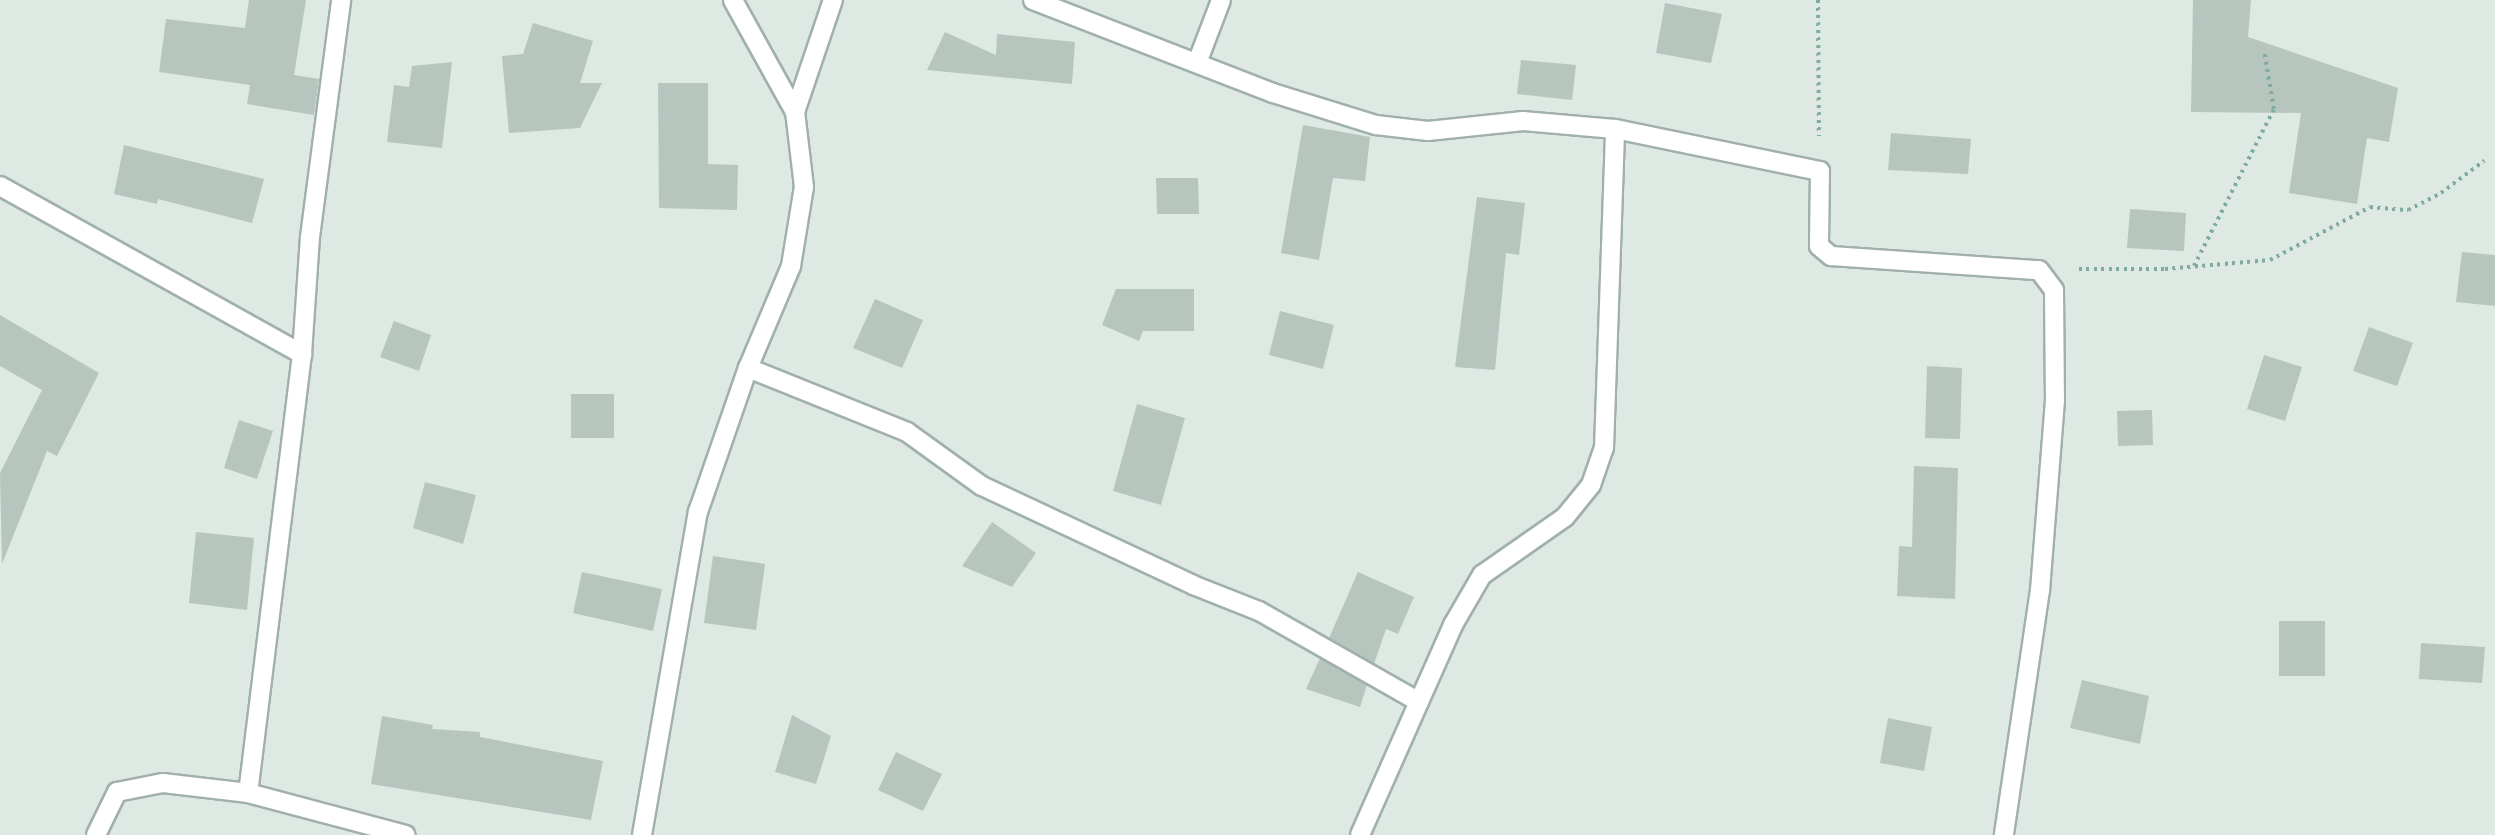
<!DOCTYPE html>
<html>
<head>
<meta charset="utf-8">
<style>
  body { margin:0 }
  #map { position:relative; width:2495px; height:835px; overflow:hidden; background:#dee9e4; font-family:"Fira Sans",sans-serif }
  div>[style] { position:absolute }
  .building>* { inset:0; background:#b6c6bf }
  .path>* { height:4px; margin-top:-2px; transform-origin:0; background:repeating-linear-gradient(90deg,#7fac9c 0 3px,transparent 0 7.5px) }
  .roads { filter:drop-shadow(2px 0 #a1b0ab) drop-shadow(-2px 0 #a1b0ab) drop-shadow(0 2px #a1b0ab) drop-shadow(0 -2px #a1b0ab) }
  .street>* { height:18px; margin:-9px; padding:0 9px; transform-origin:9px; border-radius:9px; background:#fff }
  span { translate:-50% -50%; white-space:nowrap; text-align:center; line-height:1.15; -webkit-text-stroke:5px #eef6f2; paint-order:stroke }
</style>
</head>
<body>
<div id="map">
  <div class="building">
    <div style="clip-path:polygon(249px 0,306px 0,294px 75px,319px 79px,314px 115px,247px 104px,250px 85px,159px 72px,166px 19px,245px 28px)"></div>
    <div style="clip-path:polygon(2193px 0,2251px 0,2248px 37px,2398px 88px,2389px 142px,2367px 138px,2357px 204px,2289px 193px,2301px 113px,2191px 112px)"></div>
    <div style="clip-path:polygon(1665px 3px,1722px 14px,1711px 63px,1656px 53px)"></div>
    <div style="clip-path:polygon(533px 23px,593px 41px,580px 83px,602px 83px,580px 128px,509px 133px,502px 56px,523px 54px)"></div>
    <div style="clip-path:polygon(945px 32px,996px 55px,997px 34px,1075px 42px,1072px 84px,927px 70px)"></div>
    <div style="clip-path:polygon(1521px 60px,1576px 65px,1572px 100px,1517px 94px)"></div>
    <div style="clip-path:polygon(452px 62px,442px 148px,387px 142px,394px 85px,409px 87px,412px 66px)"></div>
    <div style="clip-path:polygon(658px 83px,708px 83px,708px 164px,738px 165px,737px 210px,659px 208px)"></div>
    <div style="clip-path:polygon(1303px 125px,1370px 137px,1365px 181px,1333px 178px,1319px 260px,1281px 253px)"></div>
    <div style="clip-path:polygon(1891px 133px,1971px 139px,1968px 174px,1888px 170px)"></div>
    <div style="clip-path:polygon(124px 145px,264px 179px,252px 223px,158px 199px,157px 204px,114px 194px)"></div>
    <div style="clip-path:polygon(1156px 178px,1198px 178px,1199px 214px,1157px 214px)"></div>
    <div style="clip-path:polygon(1477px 197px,1525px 203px,1519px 255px,1506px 253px,1495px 370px,1455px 367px)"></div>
    <div style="clip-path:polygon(2130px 209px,2186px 213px,2184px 251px,2127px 248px)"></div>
    <div style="clip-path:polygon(2462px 252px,2495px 255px,2495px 306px,2456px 302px)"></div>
    <div style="clip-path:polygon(1116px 289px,1194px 289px,1194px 331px,1143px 331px,1139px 341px,1102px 325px)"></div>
    <div style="clip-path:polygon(875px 299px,923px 320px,902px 368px,853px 348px)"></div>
    <div style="clip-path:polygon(1280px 311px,1334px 325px,1323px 369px,1269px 355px)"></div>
    <div style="clip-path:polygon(0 315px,99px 373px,57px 456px,47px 451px,2px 564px,0 473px,42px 390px,0 366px)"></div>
    <div style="clip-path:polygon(394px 321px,431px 335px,419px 371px,380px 357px)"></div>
    <div style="clip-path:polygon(2369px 327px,2413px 343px,2397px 386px,2353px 371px)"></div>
    <div style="clip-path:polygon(2264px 355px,2302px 367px,2285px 421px,2247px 409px)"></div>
    <div style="clip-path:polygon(1927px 366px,1962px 368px,1960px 439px,1925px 438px)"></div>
    <div style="clip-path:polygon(571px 394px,614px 394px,614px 438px,571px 438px)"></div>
    <div style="clip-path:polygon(1137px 404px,1185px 418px,1161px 505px,1113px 491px)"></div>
    <div style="clip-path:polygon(2152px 410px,2153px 445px,2118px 446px,2117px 411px)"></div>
    <div style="clip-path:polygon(239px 420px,273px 431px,257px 479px,224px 468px)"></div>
    <div style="clip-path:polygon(1914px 466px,1958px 468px,1955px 599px,1897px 596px,1899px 546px,1912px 547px)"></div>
    <div style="clip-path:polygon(425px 482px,476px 495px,463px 544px,413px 528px)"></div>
    <div style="clip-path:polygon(992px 522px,1036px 553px,1012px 587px,962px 566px)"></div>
    <div style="clip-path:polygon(196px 532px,254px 538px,247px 610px,189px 603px)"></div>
    <div style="clip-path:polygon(713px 556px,765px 564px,756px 630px,704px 623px)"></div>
    <div style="clip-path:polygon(582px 572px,662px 589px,653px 631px,573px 613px)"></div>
    <div style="clip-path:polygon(1358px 572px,1414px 597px,1398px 634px,1386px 629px,1374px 664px,1329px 638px)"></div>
    <div style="clip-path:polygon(2279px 621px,2325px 621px,2325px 676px,2279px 676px)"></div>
    <div style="clip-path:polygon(2421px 643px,2485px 647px,2482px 683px,2419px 679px)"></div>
    <div style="clip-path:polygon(1320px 658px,1367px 685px,1360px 707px,1306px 689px)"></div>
    <div style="clip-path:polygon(2082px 680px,2149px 696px,2140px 744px,2070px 728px)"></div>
    <div style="clip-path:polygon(792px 715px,831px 736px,816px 784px,775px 772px)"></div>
    <div style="clip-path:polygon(382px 716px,433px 725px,432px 729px,480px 732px,480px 737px,603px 761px,591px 820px,371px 784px)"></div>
    <div style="clip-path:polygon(1888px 718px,1932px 727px,1924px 771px,1880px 763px)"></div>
    <div style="clip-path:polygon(896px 752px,942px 774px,923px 811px,878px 790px)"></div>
  </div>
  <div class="path">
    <div style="left:1818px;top:0;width:136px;rotate:89.6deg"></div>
    <div style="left:2194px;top:266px;width:176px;rotate:-63deg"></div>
    <div style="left:2274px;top:109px;width:60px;rotate:-99.6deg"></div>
    <div style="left:2079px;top:269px;width:86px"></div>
    <div style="left:2165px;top:269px;width:105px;rotate:-4.9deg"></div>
    <div style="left:2270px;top:260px;width:113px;rotate:-27.9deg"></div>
    <div style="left:2370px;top:207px;width:38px;rotate:5deg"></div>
    <div style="left:2408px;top:210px;width:37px;rotate:-27deg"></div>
    <div style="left:2441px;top:193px;width:54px;rotate:-36.7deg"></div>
  </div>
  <div class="roads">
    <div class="street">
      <div style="left:1033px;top:0;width:257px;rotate:21.2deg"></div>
      <div style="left:1273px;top:93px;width:108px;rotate:17.3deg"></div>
      <div style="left:1376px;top:125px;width:52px;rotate:6.6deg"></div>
      <div style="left:1428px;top:131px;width:96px;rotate:-6deg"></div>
      <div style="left:1523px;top:121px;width:92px;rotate:5deg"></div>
      <div style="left:1615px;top:129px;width:209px;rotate:11.6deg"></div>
      <div style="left:1820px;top:171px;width:75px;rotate:90.8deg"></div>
      <div style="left:1819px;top:246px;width:16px;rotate:40deg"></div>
      <div style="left:1831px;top:256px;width:208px;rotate:3.9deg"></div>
      <div style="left:2039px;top:270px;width:25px;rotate:53deg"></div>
      <div style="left:2054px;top:290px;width:110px;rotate:89.5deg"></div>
      <div style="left:2055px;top:400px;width:191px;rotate:94.5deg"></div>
      <div style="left:2040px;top:590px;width:248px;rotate:98.4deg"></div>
      <div style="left:1197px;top:63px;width:67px;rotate:-69.1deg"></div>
      <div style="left:795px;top:112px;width:118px;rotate:-71.3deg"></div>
      <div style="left:0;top:186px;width:346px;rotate:29.1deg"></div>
      <div style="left:302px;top:354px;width:442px;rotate:97deg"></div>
      <div style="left:248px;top:793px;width:163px;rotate:14.9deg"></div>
      <div style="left:302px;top:354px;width:117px;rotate:-86.1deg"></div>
      <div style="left:310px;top:237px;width:239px;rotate:-82.5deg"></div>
      <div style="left:748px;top:368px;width:171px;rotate:21.9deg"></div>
      <div style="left:907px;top:432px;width:92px;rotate:35.8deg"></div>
      <div style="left:982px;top:486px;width:233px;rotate:25.1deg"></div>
      <div style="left:1193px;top:585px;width:71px;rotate:21.5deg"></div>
      <div style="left:1259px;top:611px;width:184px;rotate:29.6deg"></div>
      <div style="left:96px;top:835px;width:48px;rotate:-64deg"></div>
      <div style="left:117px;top:792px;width:47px;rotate:-11.1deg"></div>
      <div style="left:163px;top:783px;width:86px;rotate:6.7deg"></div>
      <div style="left:642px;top:835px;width:328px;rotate:-80.2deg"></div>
      <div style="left:698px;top:512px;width:152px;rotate:-70.9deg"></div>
      <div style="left:748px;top:368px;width:111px;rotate:-67.1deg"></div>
      <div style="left:791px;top:266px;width:80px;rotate:-80.7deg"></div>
      <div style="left:804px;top:187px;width:76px;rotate:-96.8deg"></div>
      <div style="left:795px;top:112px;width:128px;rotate:-119deg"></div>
      <div style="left:1360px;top:835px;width:230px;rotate:-66.1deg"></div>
      <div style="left:1453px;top:625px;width:58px;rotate:-59.9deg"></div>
      <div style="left:1482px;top:575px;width:101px;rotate:-34.9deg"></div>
      <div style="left:1565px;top:517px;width:41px;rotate:-50.9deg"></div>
      <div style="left:1591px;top:485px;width:39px;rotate:-71deg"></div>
      <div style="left:1604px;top:448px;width:319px;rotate:-88deg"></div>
    </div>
  </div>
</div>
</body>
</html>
